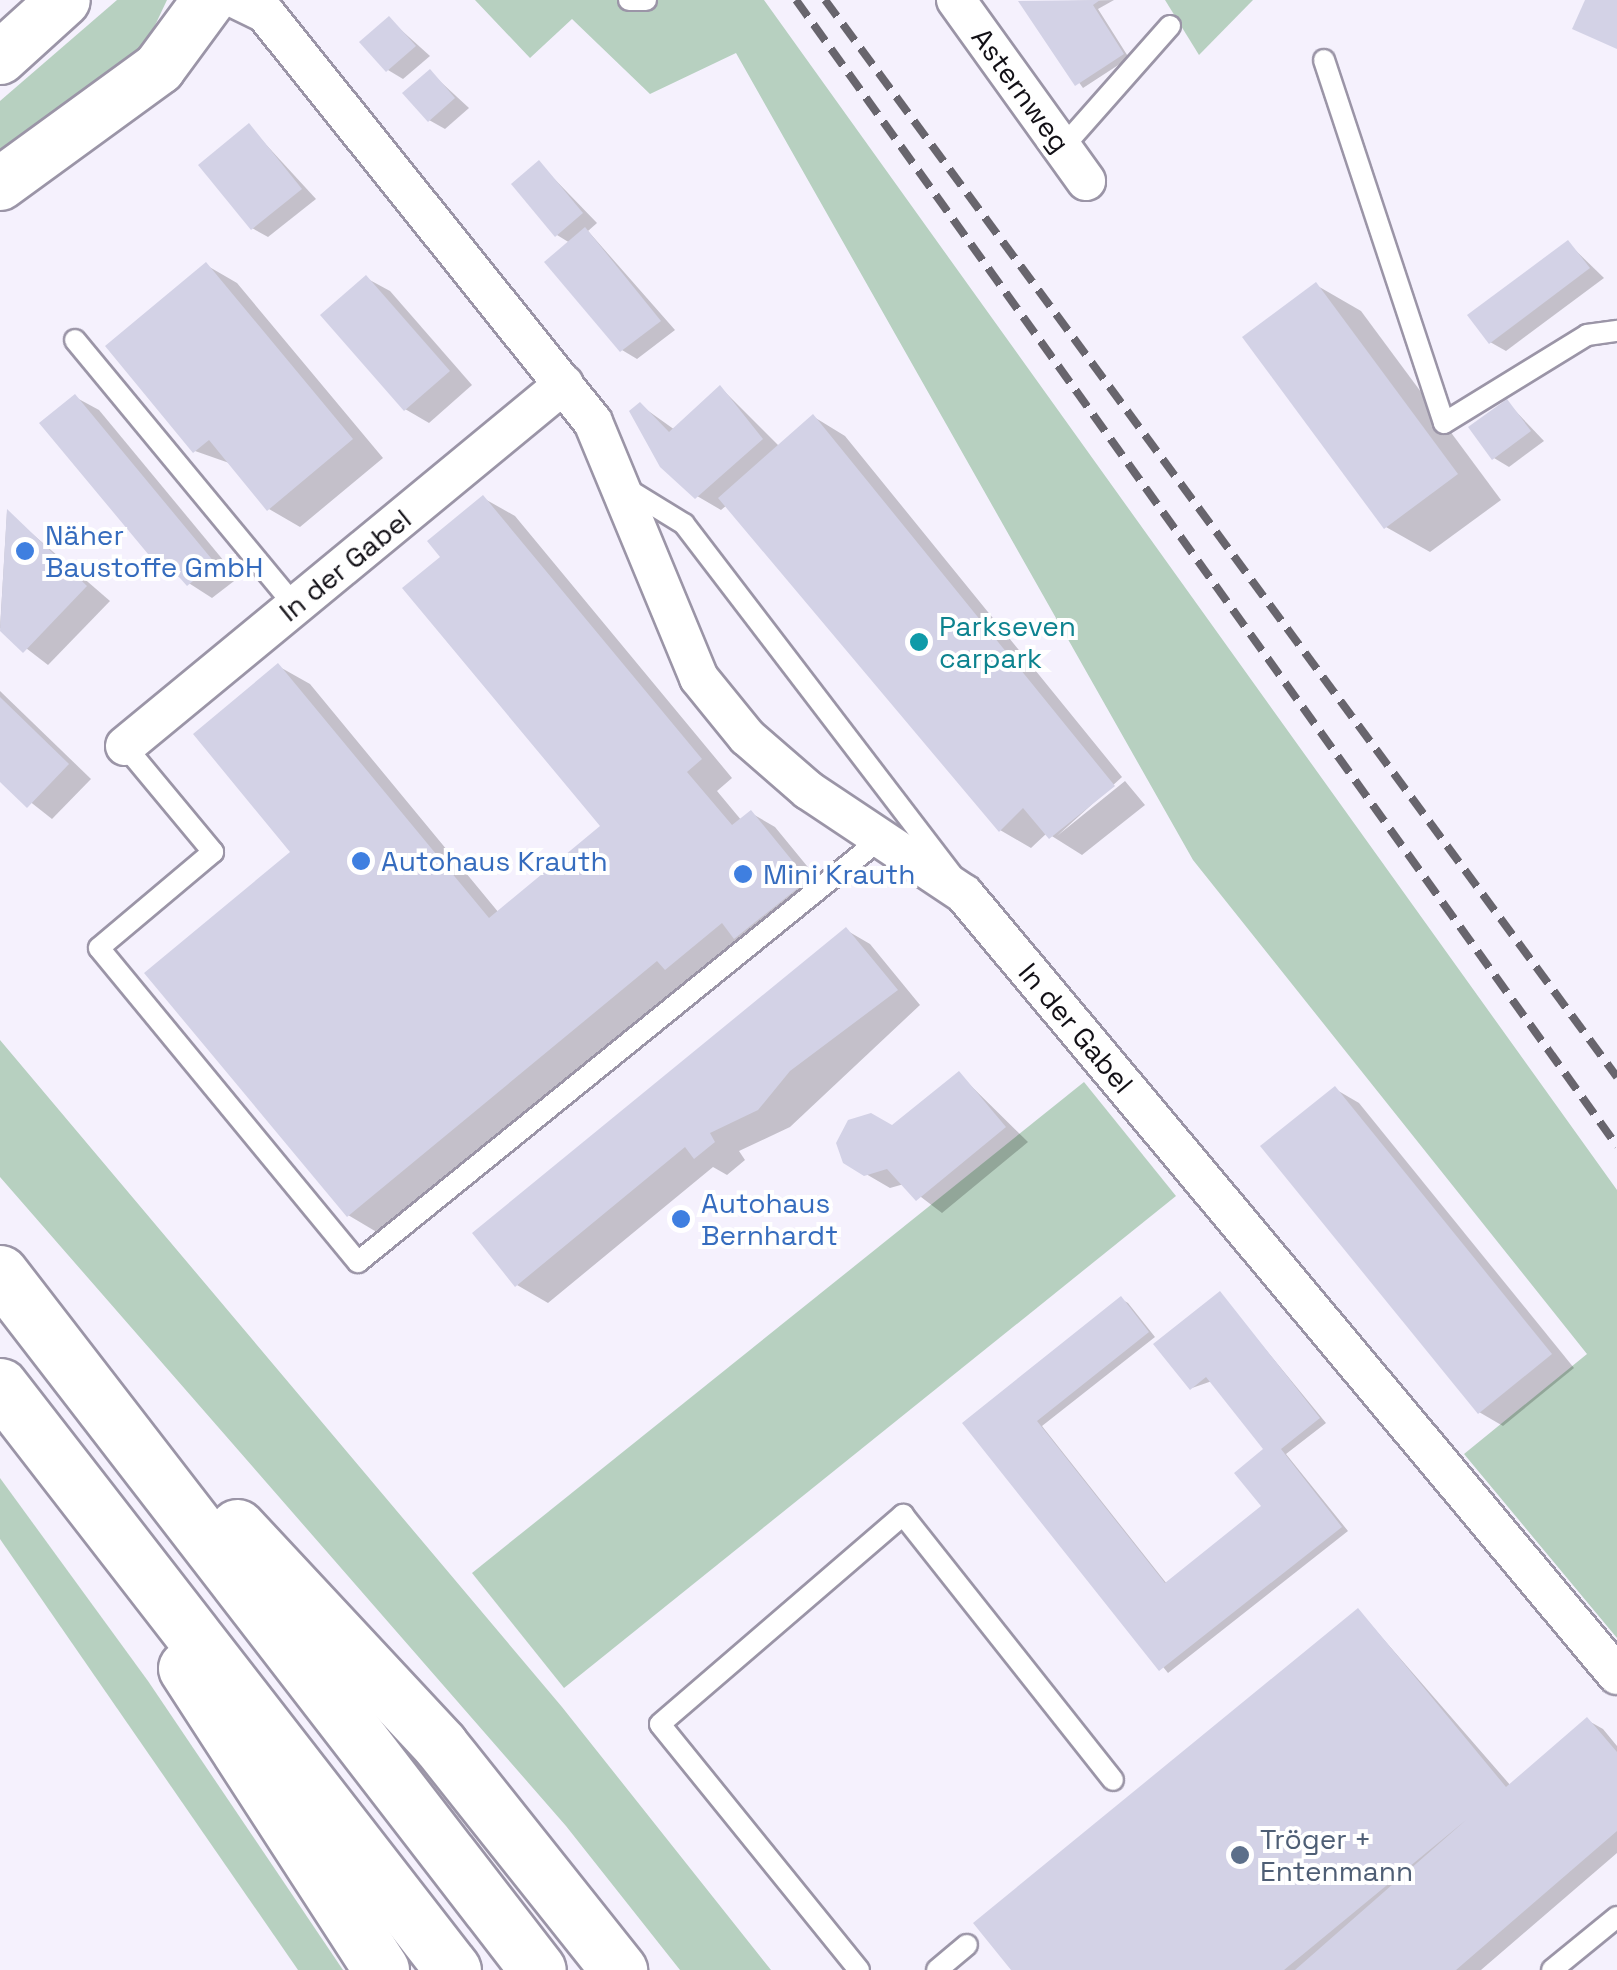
<!DOCTYPE html>
<html>
<head>
<meta charset="utf-8">
<style>
  body { margin:0 }
  #map { position:relative; width:1617px; height:1970px; overflow:hidden; background:#f5f1fd; font-family:"Space Grotesk",sans-serif }
  div>[style] { position:absolute }
  .green>* { inset:0; background:#b7d0c0 }
  .shadow>* { inset:0; background:#0003 }
  .building>* { inset:0; background:#d3d2e6 }
  .roads { filter:drop-shadow(2px 0 #9b95a7) drop-shadow(-2px 0 #9b95a7) drop-shadow(0 2px #9b95a7) drop-shadow(0 -2px #9b95a7) }
  .lane>* { height:20px; margin:-10px; padding:0 10px; transform-origin:10px; border-radius:10px; background:#fff }
  .street>* { height:38px; margin:-19px; padding:0 19px; transform-origin:19px; border-radius:19px; background:#fff }
  .secondary>* { height:52px; margin:-26px; padding:0 26px; transform-origin:26px; border-radius:26px; background:#fff }
  .highway>* { height:55px; margin:-27.5px; padding:0 27.5px; transform-origin:27.5px; border-radius:27.5px; background:#fff }
  .rail>* { height:8px; margin-top:-4px; transform-origin:0; background:repeating-linear-gradient(90deg,#68656d 0 20px,transparent 0 30px) }
  .dots>* { width:28px; height:28px; translate:-50% -50%; box-sizing:border-box; border:5px solid #fff; border-radius:50% }
  span { translate:-50% -50%; white-space:nowrap; text-align:center; line-height:1.15; -webkit-text-stroke:8px #fff; paint-order:stroke }
  .street-label { font-size:28px; color:#121016 }
  .shop-label { font-size:28px; color:#366cbe }
  .left { translate:0 -50%; text-align:left }
  .culture-label { font-size:28px; color:#0d838f }
  .service-label { font-size:28px; color:#4e5e75 }
</style>
</head>
<body>
<div id="map">
  <div class="green">
    <div style="clip-path:polygon(117px 0,167px 0,141px 55px,0 152px,0 101px)"></div>
    <div style="clip-path:polygon(475px 0,764px 0,1617px 1190px,1617px 1638px,1464px 1454px,1587px 1354px,1193px 860px,736px 53px,650px 94px,572px 19px,530px 58px)"></div>
    <div style="clip-path:polygon(1165px 0,1253px 0,1199px 55px)"></div>
    <div style="clip-path:polygon(0 1040px,562px 1707px,771px 1970px,680px 1970px,566px 1826px,0 1177px)"></div>
    <div style="clip-path:polygon(1084px 1082px,1176px 1196px,564px 1688px,472px 1573px)"></div>
    <div style="clip-path:polygon(0 1478px,148px 1681px,343px 1970px,298px 1970px,0 1539px)"></div>
  </div>
  <div class="shadow">
    <div style="clip-path:polygon(1114px 0,1098px 9px,1129px 58px,1083px 88px,1021px 2px)"></div>
    <div style="clip-path:polygon(389px 19px,430px 56px,403px 79px,388px 70px)"></div>
    <div style="clip-path:polygon(430px 72px,469px 108px,445px 129px,429px 120px)"></div>
    <div style="clip-path:polygon(249px 126px,316px 199px,268px 237px,252px 228px)"></div>
    <div style="clip-path:polygon(539px 163px,597px 223px,588px 231px,675px 330px,637px 359px,622px 350px,570px 243px,557px 235px)"></div>
    <div style="clip-path:polygon(1568px 243px,1604px 278px,1506px 351px,1490px 342px)"></div>
    <div style="clip-path:polygon(206px 265px,237px 283px,383px 458px,300px 527px,269px 509px,232px 464px,195px 451px)"></div>
    <div style="clip-path:polygon(366px 278px,390px 291px,472px 385px,429px 423px,405px 409px)"></div>
    <div style="clip-path:polygon(1316px 285px,1361px 311px,1501px 500px,1430px 552px,1386px 527px)"></div>
    <div style="clip-path:polygon(721px 388px,780px 447px,814px 417px,845px 436px,1122px 777px,1057px 836px,1125px 781px,1145px 805px,1082px 855px,1047px 833px,1031px 848px,1000px 830px,727px 505px,721px 510px,697px 496px,640px 405px,675px 430px)"></div>
    <div style="clip-path:polygon(75px 397px,99px 410px,238px 578px,212px 598px,159px 564px)"></div>
    <div style="clip-path:polygon(1507px 402px,1544px 441px,1509px 467px,1494px 458px)"></div>
    <div style="clip-path:polygon(483px 498px,515px 516px,732px 778px,717px 791px,742px 821px,751px 813px,775px 827px,830px 894px,760px 951px,749px 944px,698px 986px,687px 980px,380px 1234px,348px 1215px,294px 852px,278px 666px,310px 684px,499px 913px,603px 827px,444px 557px)"></div>
    <div style="clip-path:polygon(7px 512px,110px 601px,48px 665px,0 628px)"></div>
    <div style="clip-path:polygon(0 691px,91px 779px,52px 819px,0 778px)"></div>
    <div style="clip-path:polygon(846px 930px,870px 944px,920px 1005px,790px 1127px,739px 1151px,745px 1160px,727px 1175px,713px 1167px,548px 1303px,517px 1285px)"></div>
    <div style="clip-path:polygon(959px 1074px,1028px 1142px,942px 1213px,904px 1184px,890px 1188px,866px 1174px)"></div>
    <div style="clip-path:polygon(1335px 1089px,1359px 1103px,1574px 1368px,1503px 1426px,1479px 1412px)"></div>
    <div style="clip-path:polygon(1220px 1294px,1326px 1423px,1286px 1454px,1348px 1531px,1168px 1673px,965px 1423px,1121px 1299px,1128px 1303px,1155px 1337px,1042px 1426px,1167px 1584px,1265px 1506px,1267px 1450px,1212px 1381px,1192px 1388px)"></div>
    <div style="clip-path:polygon(1359px 1611px,1511px 1786px,1587px 1720px,1603px 1729px,1617px 1746px,1617px 1853px,1481px 1970px,1015px 1970px)"></div>
  </div>
  <div class="building">
    <div style="clip-path:polygon(1100px 0,1093px 5px,1124px 54px,1075px 86px,1018px 1px)"></div>
    <div style="clip-path:polygon(1585px 0,1617px 0,1617px 49px,1572px 29px)"></div>
    <div style="clip-path:polygon(389px 16px,416px 46px,386px 72px,359px 42px)"></div>
    <div style="clip-path:polygon(430px 69px,455px 98px,428px 122px,402px 93px)"></div>
    <div style="clip-path:polygon(249px 123px,302px 189px,251px 230px,198px 165px)"></div>
    <div style="clip-path:polygon(539px 160px,583px 213px,555px 237px,511px 184px)"></div>
    <div style="clip-path:polygon(585px 227px,661px 321px,620px 352px,544px 262px)"></div>
    <div style="clip-path:polygon(1568px 240px,1590px 268px,1489px 344px,1467px 315px)"></div>
    <div style="clip-path:polygon(206px 262px,353px 439px,267px 511px,209px 440px,193px 453px,105px 346px)"></div>
    <div style="clip-path:polygon(366px 275px,450px 371px,404px 411px,320px 315px)"></div>
    <div style="clip-path:polygon(1316px 282px,1458px 474px,1384px 529px,1242px 337px)"></div>
    <div style="clip-path:polygon(720px 385px,763px 439px,695px 499px,660px 467px,629px 411px,640px 402px,669px 432px)"></div>
    <div style="clip-path:polygon(75px 394px,215px 563px,187px 586px,164px 560px,158px 566px,39px 423px)"></div>
    <div style="clip-path:polygon(1507px 399px,1531px 431px,1492px 460px,1468px 427px)"></div>
    <div style="clip-path:polygon(813px 414px,1115px 786px,1049px 839px,1023px 808px,999px 832px,718px 498px)"></div>
    <div style="clip-path:polygon(483px 495px,702px 759px,687px 772px,732px 825px,751px 810px,808px 880px,734px 939px,722px 923px,665px 970px,657px 961px,347px 1217px,144px 973px,290px 852px,193px 734px,278px 663px,489px 918px,600px 826px,402px 588px,440px 557px,427px 541px)"></div>
    <div style="clip-path:polygon(7px 509px,87px 586px,23px 653px,0 631px)"></div>
    <div style="clip-path:polygon(0 697px,69px 764px,27px 808px,0 782px)"></div>
    <div style="clip-path:polygon(846px 927px,898px 990px,790px 1071px,758px 1110px,710px 1133px,715px 1142px,694px 1159px,685px 1147px,515px 1287px,472px 1233px)"></div>
    <div style="clip-path:polygon(959px 1071px,1006px 1127px,916px 1201px,887px 1169px,864px 1176px,843px 1163px,836px 1143px,848px 1120px,871px 1113px,892px 1125px)"></div>
    <div style="clip-path:polygon(1335px 1086px,1552px 1354px,1478px 1414px,1260px 1146px)"></div>
    <div style="clip-path:polygon(1220px 1291px,1320px 1418px,1281px 1449px,1342px 1527px,1159px 1671px,962px 1423px,1121px 1296px,1149px 1332px,1037px 1421px,1165px 1583px,1261px 1506px,1234px 1473px,1263px 1449px,1206px 1377px,1190px 1390px,1153px 1344px)"></div>
    <div style="clip-path:polygon(1358px 1608px,1506px 1787px,1587px 1717px,1617px 1752px,1617px 1831px,1456px 1970px,1295px 1970px,1466px 1820px,1284px 1970px,1011px 1970px,973px 1923px)"></div>
  </div>
  <div class="roads">
    <div class="lane">
      <div style="left:629px;top:0;width:17px"></div>
      <div style="left:1324px;top:60px;width:382px;rotate:71.7deg"></div>
      <div style="left:1444px;top:423px;width:168px;rotate:-31.6deg"></div>
      <div style="left:1587px;top:335px;width:30px;rotate:-8deg"></div>
      <div style="left:1062px;top:148px;width:163px;rotate:-48.5deg"></div>
      <div style="left:75px;top:340px;width:345px;rotate:50.4deg"></div>
      <div style="left:627px;top:489px;width:67px;rotate:31.6deg"></div>
      <div style="left:684px;top:524px;width:458px;rotate:52.6deg"></div>
      <div style="left:125px;top:746px;width:138px;rotate:50.3deg"></div>
      <div style="left:213px;top:852px;width:149px;rotate:139.9deg"></div>
      <div style="left:99px;top:948px;width:407px;rotate:50.5deg"></div>
      <div style="left:358px;top:1262px;width:677px;rotate:-39deg"></div>
      <div style="left:859px;top:1970px;width:316px;rotate:-129deg"></div>
      <div style="left:660px;top:1724px;width:321px;rotate:-40.7deg"></div>
      <div style="left:903px;top:1515px;width:338px;rotate:51.6deg"></div>
      <div style="left:937px;top:1970px;width:39px;rotate:-40deg"></div>
      <div style="left:1552px;top:1970px;width:84px;rotate:-39.2deg"></div>
    </div>
    <div class="street">
      <div style="left:238px;top:0;width:30px;rotate:26deg"></div>
      <div style="left:265px;top:13px;width:524px;rotate:51.27deg"></div>
      <div style="left:593px;top:422px;width:277px;rotate:67.5deg"></div>
      <div style="left:699px;top:678px;width:76px;rotate:50.9deg"></div>
      <div style="left:747px;top:737px;width:81px;rotate:41deg"></div>
      <div style="left:808px;top:790px;width:187px;rotate:33.7deg"></div>
      <div style="left:964px;top:894px;width:1018px;rotate:50.1deg"></div>
      <div style="left:956px;top:0;width:223px;rotate:54.3deg"></div>
      <div style="left:125px;top:746px;width:569px;rotate:-39.51deg"></div>
    </div>
    <div class="secondary">
      <div style="left:0;top:58px;width:86px;rotate:-42.2deg"></div>
      <div style="left:0;top:184px;width:197px;rotate:-36.1deg"></div>
      <div style="left:159px;top:68px;width:84px;rotate:-53.7deg"></div>
    </div>
    <div class="highway">
      <div style="left:0;top:1273px;width:880px;rotate:52.34deg"></div>
      <div style="left:0;top:1386px;width:739px;rotate:52.2deg"></div>
      <div style="left:237px;top:1527px;width:298px;rotate:47deg"></div>
      <div style="left:440px;top:1745px;width:288px;rotate:51.5deg"></div>
      <div style="left:186px;top:1668px;width:359px;rotate:57.1deg"></div>
    </div>
  </div>
  <div class="rail">
    <div style="left:796px;top:0;width:1410px;rotate:54.38deg"></div>
    <div style="left:825px;top:0;width:1337px;rotate:53.67deg"></div>
  </div>
  <div class="dots">
    <div style="left:25px;top:551px;background:#3f7fe0"></div>
    <div style="left:919px;top:642px;background:#0f9aa8"></div>
    <div style="left:361px;top:861px;background:#3f7fe0"></div>
    <div style="left:743px;top:874px;background:#3f7fe0"></div>
    <div style="left:681px;top:1219px;background:#3f7fe0"></div>
    <div style="left:1240px;top:1855px;background:#5c6f8a"></div>
  </div>
  <div class="street-label">
    <span style="left:1021px;top:90px;rotate:54deg">Asternweg</span>
    <span style="left:345px;top:565px;rotate:-39deg">In der Gabel</span>
    <span style="left:1076px;top:1028px;rotate:50deg">In der Gabel</span>
  </div>
  <div class="shop-label">
    <span class="left" style="left:45px;top:551px">Näher<br>Baustoffe GmbH</span>
    <span class="left" style="left:381px;top:861px">Autohaus Krauth</span>
    <span class="left" style="left:763px;top:874px">Mini Krauth</span>
    <span class="left" style="left:701px;top:1219px">Autohaus<br>Bernhardt</span>
  </div>
  <div class="culture-label">
    <span class="left" style="left:939px;top:642px">Parkseven<br>carpark</span>
  </div>
  <div class="service-label">
    <span class="left" style="left:1260px;top:1855px">Tröger +<br>Entenmann</span>
  </div>
</div>
</body>
</html>
